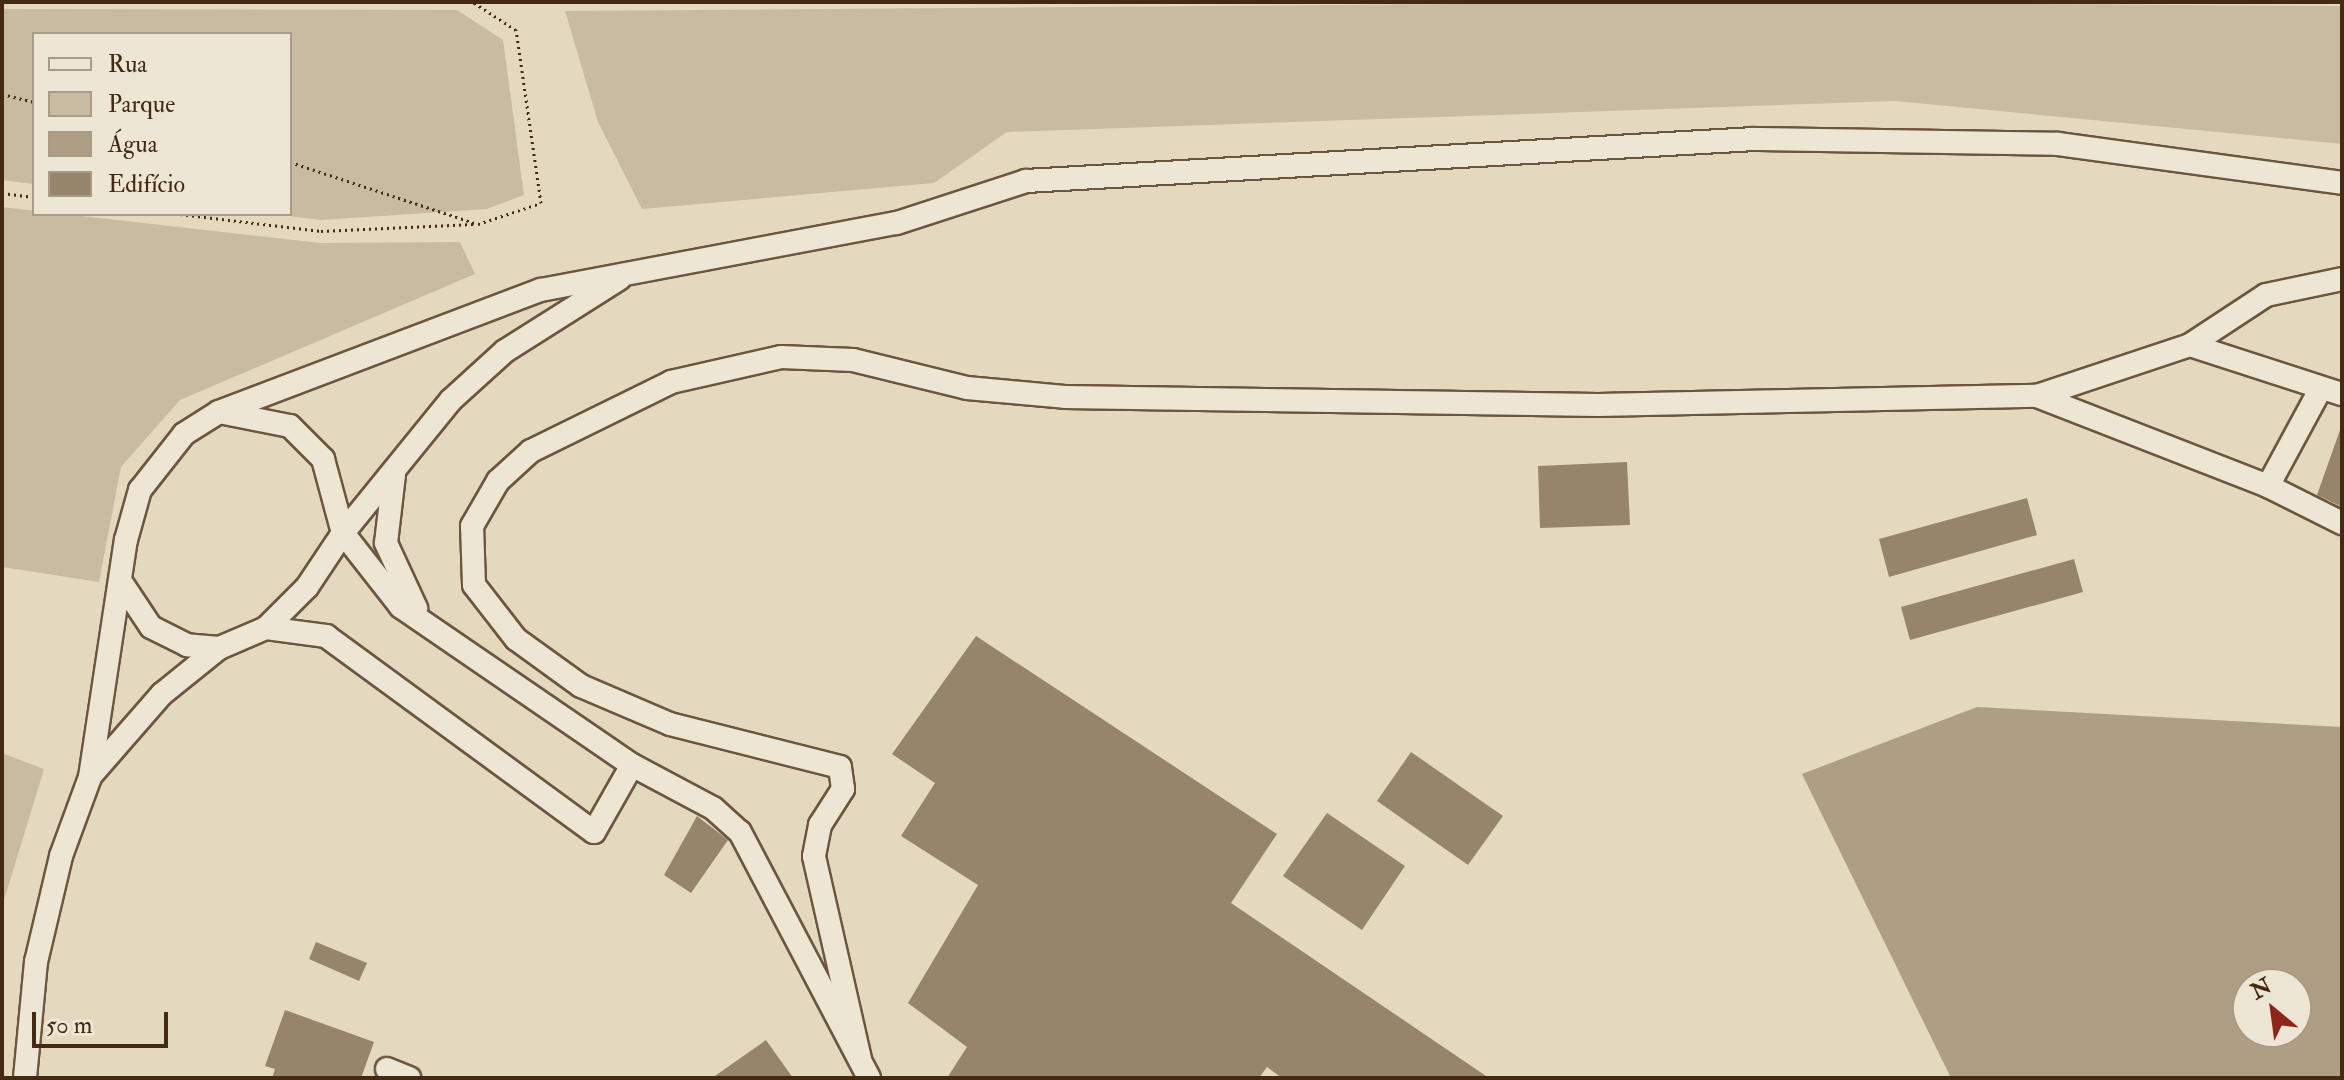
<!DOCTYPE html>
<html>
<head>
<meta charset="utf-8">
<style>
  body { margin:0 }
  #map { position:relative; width:2344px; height:1080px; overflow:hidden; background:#e4d9be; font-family:"IM FELL Double Pica",serif }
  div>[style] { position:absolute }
  .green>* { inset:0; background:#c9bba1 }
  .water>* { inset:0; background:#ae9e84 }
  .building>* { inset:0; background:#97856b }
  .path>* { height:3px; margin-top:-1.5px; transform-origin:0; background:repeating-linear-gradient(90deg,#442a12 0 2px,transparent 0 6px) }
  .roads { filter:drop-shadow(2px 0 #6c563d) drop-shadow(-2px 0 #6c563d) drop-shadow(0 2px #6c563d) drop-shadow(0 -2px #6c563d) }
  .minor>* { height:22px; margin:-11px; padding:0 11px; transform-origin:11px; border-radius:11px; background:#ede6d5 }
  span { translate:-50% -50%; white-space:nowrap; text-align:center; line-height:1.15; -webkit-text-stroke:7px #ede6d5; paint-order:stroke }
  .frame { position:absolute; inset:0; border:4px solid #442a12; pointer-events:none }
  .legend { position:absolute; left:32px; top:32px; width:260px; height:184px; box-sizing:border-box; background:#ede6d5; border:2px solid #a99b87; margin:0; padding:10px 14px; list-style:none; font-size:24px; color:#442a12 }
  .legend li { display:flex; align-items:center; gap:16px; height:40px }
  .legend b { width:40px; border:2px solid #a99b87 }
  .north { position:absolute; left:2232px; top:968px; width:80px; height:80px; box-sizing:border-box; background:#ede6d5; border:2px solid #a99b87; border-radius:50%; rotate:331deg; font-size:22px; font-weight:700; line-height:32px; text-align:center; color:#442a12 }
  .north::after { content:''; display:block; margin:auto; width:28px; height:36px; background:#8f2418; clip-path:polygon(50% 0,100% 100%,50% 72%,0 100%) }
  .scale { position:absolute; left:32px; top:1012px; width:136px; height:36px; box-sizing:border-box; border:4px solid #442a12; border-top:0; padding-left:10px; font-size:24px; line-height:28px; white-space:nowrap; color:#442a12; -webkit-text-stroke:6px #ede6d5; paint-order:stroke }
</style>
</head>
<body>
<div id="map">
  <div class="green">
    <div style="clip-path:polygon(1733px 2px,2342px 6px,2342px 144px,1895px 101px,1007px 132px,934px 183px,642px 209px,598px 122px,565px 11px)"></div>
    <div style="clip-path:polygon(2px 9px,457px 10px,503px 40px,524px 195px,487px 209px,321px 220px,272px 214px,290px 214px,290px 34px,34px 34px,34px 184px,2px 180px)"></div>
    <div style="clip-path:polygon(2px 207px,320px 243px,460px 242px,475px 274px,180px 400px,121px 467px,99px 582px,2px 567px)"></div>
    <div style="clip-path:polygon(2px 753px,44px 769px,2px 907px)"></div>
  </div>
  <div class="water">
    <div style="clip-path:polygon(evenodd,1977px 707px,2342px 727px,2342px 1078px,1951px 1078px,1802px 774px,1977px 707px,2248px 984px,2296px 984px,2296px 1032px,2248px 1032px,2248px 984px)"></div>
  </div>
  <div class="building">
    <div style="clip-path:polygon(2340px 430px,2342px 430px,2342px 507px,2317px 495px)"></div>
    <div style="clip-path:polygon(1627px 462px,1630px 525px,1540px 528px,1538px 466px)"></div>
    <div style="clip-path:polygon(2027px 498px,2037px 535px,1889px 577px,1879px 539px)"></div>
    <div style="clip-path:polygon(2074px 559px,2083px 592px,1910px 640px,1901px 607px)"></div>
    <div style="clip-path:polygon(976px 636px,1277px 834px,1231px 903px,1489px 1078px,1282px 1078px,1267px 1067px,1259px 1078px,947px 1078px,967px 1047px,908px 1003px,978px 885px,901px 836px,935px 783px,892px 754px)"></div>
    <div style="clip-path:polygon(1411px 752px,1503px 816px,1468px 865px,1377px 801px)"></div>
    <div style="clip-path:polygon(1327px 813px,1405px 866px,1362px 930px,1283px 876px)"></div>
    <div style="clip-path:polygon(697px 816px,728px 840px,691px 893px,664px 875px)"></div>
    <div style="clip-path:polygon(316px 942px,367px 963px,359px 981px,309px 959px)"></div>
    <div style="clip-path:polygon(285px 1010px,374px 1042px,361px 1078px,272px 1078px,275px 1069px,265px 1066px)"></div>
    <div style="clip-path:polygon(766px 1040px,793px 1078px,712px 1078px)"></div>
  </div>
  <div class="path">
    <div style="left:2px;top:94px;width:33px;rotate:14deg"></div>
    <div style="left:290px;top:162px;width:198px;rotate:18.3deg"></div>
    <div style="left:478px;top:224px;width:66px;rotate:-18.4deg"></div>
    <div style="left:541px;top:203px;width:175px;rotate:-98.2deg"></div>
    <div style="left:516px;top:30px;width:51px;rotate:-146.9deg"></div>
    <div style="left:2px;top:193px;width:32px;rotate:7deg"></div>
    <div style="left:180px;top:214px;width:142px;rotate:6.9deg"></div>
    <div style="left:321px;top:231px;width:153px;rotate:-2.6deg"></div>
  </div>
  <div class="roads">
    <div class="minor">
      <div style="left:619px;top:279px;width:135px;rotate:147.7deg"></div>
      <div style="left:505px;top:351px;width:73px;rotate:137.8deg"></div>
      <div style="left:451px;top:400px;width:171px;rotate:129.1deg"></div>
      <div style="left:343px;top:533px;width:94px;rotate:51.9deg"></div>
      <div style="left:401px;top:607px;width:280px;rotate:34.4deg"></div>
      <div style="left:632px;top:765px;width:92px;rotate:28deg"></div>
      <div style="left:713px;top:808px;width:36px;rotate:42deg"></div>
      <div style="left:740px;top:832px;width:278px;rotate:62.3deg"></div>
      <div style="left:2190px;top:345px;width:160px;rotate:17.9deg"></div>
      <div style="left:2037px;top:396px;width:161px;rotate:-18.4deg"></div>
      <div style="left:2190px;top:345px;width:91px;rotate:-33.3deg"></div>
      <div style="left:2266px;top:295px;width:78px;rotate:-11.9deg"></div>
      <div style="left:219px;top:412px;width:344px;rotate:-20.8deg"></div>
      <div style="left:541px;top:290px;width:362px;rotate:-10.7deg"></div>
      <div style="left:897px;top:223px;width:136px;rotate:-18deg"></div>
      <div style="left:1026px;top:181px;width:729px;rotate:-3.3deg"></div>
      <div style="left:1754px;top:139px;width:304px;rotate:0.9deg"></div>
      <div style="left:2058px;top:144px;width:287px;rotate:7.8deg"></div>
      <div style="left:394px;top:475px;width:68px;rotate:96.7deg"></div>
      <div style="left:386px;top:543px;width:72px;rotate:65.2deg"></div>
      <div style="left:2268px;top:486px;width:111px;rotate:-61.6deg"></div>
      <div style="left:266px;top:628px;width:61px;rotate:7.6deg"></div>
      <div style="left:326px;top:636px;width:332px;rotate:36.2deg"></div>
      <div style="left:594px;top:832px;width:77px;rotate:-60.4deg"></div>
      <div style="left:93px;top:773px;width:105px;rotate:-48.9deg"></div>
      <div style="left:162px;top:694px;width:73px;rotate:-38.9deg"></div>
      <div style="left:860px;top:1059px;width:208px;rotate:-102.8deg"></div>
      <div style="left:814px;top:856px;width:32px;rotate:-79deg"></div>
      <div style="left:820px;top:825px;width:43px;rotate:-57.4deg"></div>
      <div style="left:843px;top:789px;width:22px;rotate:-98deg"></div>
      <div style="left:840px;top:767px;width:175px;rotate:-165.8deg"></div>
      <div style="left:670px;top:724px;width:97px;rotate:-156.9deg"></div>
      <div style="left:581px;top:686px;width:80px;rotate:-144.1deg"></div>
      <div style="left:516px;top:639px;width:68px;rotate:-127.9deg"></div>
      <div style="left:474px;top:585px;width:59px;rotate:-91.9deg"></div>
      <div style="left:472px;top:526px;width:52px;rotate:-60deg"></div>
      <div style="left:498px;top:481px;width:45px;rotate:-42.3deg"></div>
      <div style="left:531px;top:451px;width:156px;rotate:-26.2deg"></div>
      <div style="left:671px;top:382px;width:113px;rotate:-12.8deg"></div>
      <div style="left:781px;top:357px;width:72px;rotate:2.4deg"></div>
      <div style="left:853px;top:360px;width:117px;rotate:13.8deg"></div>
      <div style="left:967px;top:388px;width:98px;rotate:5.2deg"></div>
      <div style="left:1065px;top:397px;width:533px;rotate:0.86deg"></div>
      <div style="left:1598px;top:405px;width:439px;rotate:-1.2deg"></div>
      <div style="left:2037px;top:396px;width:248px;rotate:21.3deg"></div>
      <div style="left:2268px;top:486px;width:83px;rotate:26.6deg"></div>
      <div style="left:387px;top:1069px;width:24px;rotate:22deg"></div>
      <div style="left:25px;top:1078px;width:117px;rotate:-84.6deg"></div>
      <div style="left:36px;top:962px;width:109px;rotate:-76.7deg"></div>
      <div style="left:61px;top:856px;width:84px;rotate:-69.8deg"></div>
      <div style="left:90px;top:777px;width:240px;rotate:-81.4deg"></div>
      <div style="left:126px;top:540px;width:52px;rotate:-74.4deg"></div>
      <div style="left:140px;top:490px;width:71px;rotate:-51.8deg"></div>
      <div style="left:184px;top:434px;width:41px;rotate:-32.2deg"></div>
      <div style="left:219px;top:412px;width:72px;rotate:11.2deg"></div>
      <div style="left:290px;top:426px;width:47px;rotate:45deg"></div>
      <div style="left:323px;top:459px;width:77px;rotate:74.9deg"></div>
      <div style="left:343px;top:533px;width:65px;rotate:123.7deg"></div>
      <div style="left:307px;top:587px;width:58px;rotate:135deg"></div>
      <div style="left:266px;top:628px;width:51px;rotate:156.9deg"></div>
      <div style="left:219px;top:648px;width:32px;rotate:-175deg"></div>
      <div style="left:187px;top:645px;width:40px;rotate:-153.4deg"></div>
      <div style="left:151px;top:627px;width:50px;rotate:-123.7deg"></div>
    </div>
  </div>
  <div class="frame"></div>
  <ul class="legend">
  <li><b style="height:10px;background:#ede6d5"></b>Rua</li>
  <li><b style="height:22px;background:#c9bba1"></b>Parque</li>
  <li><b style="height:22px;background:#ae9e84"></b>Água</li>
  <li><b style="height:22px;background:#97856b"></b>Edifício</li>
  </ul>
  <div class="north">N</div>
  <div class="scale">50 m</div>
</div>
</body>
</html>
